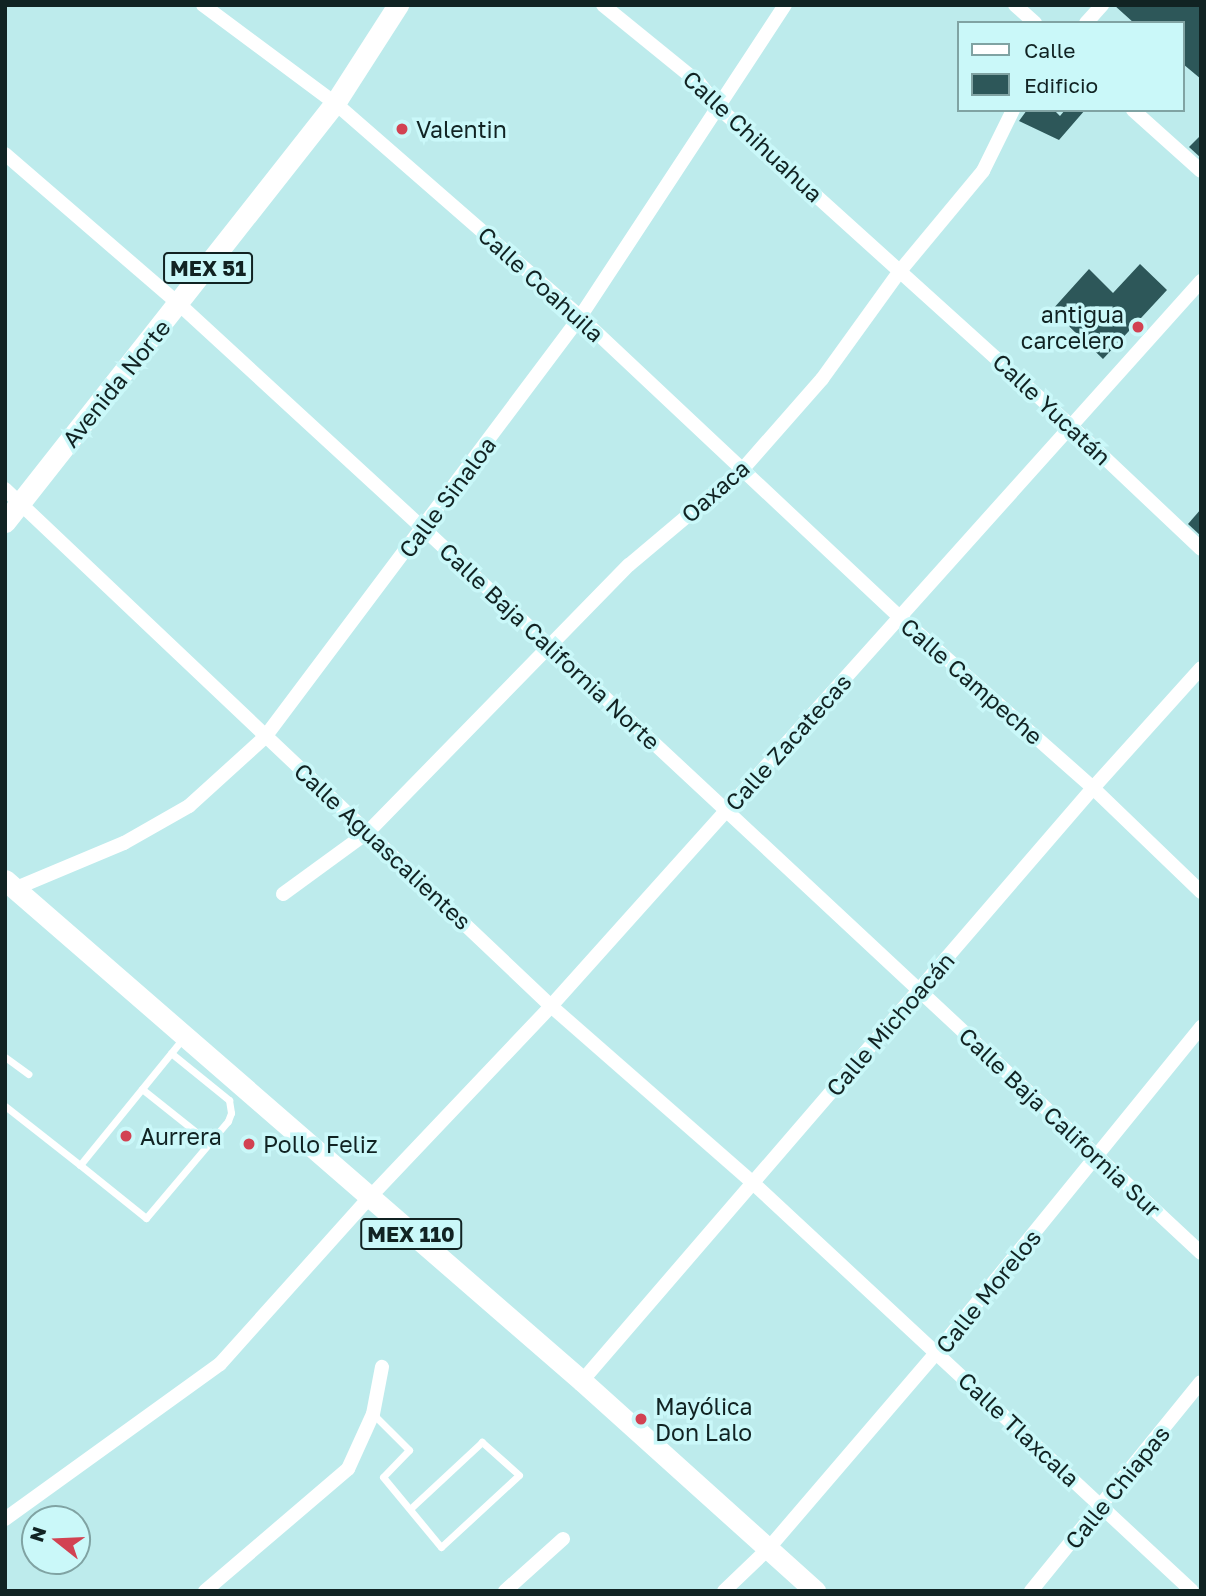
<!DOCTYPE html>
<html>
<head>
<meta charset="utf-8">
<style>
  body { margin:0 }
  #map { position:relative; width:1206px; height:1596px; overflow:hidden; background:#bdebec; font-family:"Golos Text",sans-serif }
  div>[style] { position:absolute }
  .building>* { inset:0; background:#2d5759 }
  .service>* { height:7px; margin:-3.5px; padding:0 3.5px; transform-origin:3.5px; border-radius:3.5px; background:#fff }
  .minor>* { height:14px; margin:-7px; padding:0 7px; transform-origin:7px; border-radius:7px; background:#fff }
  .primary>* { height:21px; margin:-10.5px; padding:0 10.5px; transform-origin:10.5px; border-radius:10.5px; background:#fff }
  .dots>* { width:19px; height:19px; translate:-50% -50%; box-sizing:border-box; border:4px solid #caf8f9; border-radius:50% }
  span { translate:-50% -50%; white-space:nowrap; text-align:center; line-height:1.15; -webkit-text-stroke:7px #caf8f9; paint-order:stroke }
  .shield-label span { padding:2px 5px; background:#caf8f9; border:2px solid; border-radius:5px; -webkit-text-stroke-width:0 }
  .shield-label { font-size:21px; color:#112323; font-weight:700 }
  .poi-label { font-size:23px; color:#112323 }
  .left { translate:0 -50%; text-align:left }
  .right { translate:-100% -50%; text-align:right }
  .street-label { font-size:23px; color:#112323 }
  .frame { position:absolute; inset:0; border:7px solid #112323; pointer-events:none }
  .legend { position:absolute; left:957px; top:21px; width:228px; height:91px; box-sizing:border-box; background:#caf8f9; border:2px solid #80a3a3; margin:0; padding:9px 12px; list-style:none; font-size:21px; color:#112323 }
  .legend li { display:flex; align-items:center; gap:14px; height:35px }
  .legend b { width:35px; border:2px solid #80a3a3 }
  .north { position:absolute; left:21px; top:1505px; width:70px; height:70px; box-sizing:border-box; background:#caf8f9; border:2px solid #80a3a3; border-radius:50%; rotate:288deg; font-size:19px; font-weight:700; line-height:28px; text-align:center; color:#112323 }
  .north::after { content:''; display:block; margin:auto; width:24px; height:32px; background:#d24252; clip-path:polygon(50% 0,100% 100%,50% 72%,0 100%) }
</style>
</head>
<body>
<div id="map">
  <div class="building">
    <div style="clip-path:polygon(1114px 5px,1201px 5px,1201px 79px,1183px 64px,1183px 23px,1134px 23px)"></div>
    <div style="clip-path:polygon(1027px 110px,1054px 110px,1060px 116px,1065px 110px,1085px 110px,1059px 140px,1019px 121px)"></div>
    <div style="clip-path:polygon(1201px 135px,1201px 158px,1189px 147px)"></div>
    <div style="clip-path:polygon(1140px 264px,1167px 290px,1103px 359px,1052px 310px,1089px 269px,1113px 293px)"></div>
    <div style="clip-path:polygon(1201px 509px,1201px 536px,1188px 524px)"></div>
  </div>
  <div class="service">
    <div style="left:171px;top:1053px;width:75px;rotate:39deg"></div>
    <div style="left:229px;top:1100px;width:13px;rotate:81deg"></div>
    <div style="left:231px;top:1113px;width:9px;rotate:111deg"></div>
    <div style="left:228px;top:1121px;width:127px;rotate:130.2deg"></div>
    <div style="left:146px;top:1218px;width:85px;rotate:-141.2deg"></div>
    <div style="left:80px;top:1165px;width:165px;rotate:-50.9deg"></div>
    <div style="left:5px;top:1057px;width:29px;rotate:36deg"></div>
    <div style="left:142px;top:1089px;width:87px;rotate:38.5deg"></div>
    <div style="left:5px;top:1106px;width:95px;rotate:38.2deg"></div>
    <div style="left:373px;top:1414px;width:51px;rotate:45deg"></div>
    <div style="left:409px;top:1450px;width:37px;rotate:134deg"></div>
    <div style="left:383px;top:1477px;width:91px;rotate:50.4deg"></div>
    <div style="left:441px;top:1547px;width:106px;rotate:-42.7deg"></div>
    <div style="left:519px;top:1475px;width:50px;rotate:-138.3deg"></div>
    <div style="left:482px;top:1442px;width:98px;rotate:137.1deg"></div>
  </div>
  <div class="minor">
    <div style="left:203px;top:5px;width:164px;rotate:36.6deg"></div>
    <div style="left:335px;top:103px;width:325px;rotate:41.1deg"></div>
    <div style="left:580px;top:317px;width:440px;rotate:43.2deg"></div>
    <div style="left:901px;top:618px;width:256px;rotate:41.5deg"></div>
    <div style="left:1093px;top:788px;width:150px;rotate:43.9deg"></div>
    <div style="left:603px;top:5px;width:124px;rotate:39.1deg"></div>
    <div style="left:699px;top:83px;width:32px;rotate:51deg"></div>
    <div style="left:719px;top:108px;width:473px;rotate:42.1deg"></div>
    <div style="left:1070px;top:425px;width:180px;rotate:43.4deg"></div>
    <div style="left:1015px;top:5px;width:27px;rotate:42deg"></div>
    <div style="left:1086px;top:23px;width:24px;rotate:-48deg"></div>
    <div style="left:1133px;top:110px;width:91px;rotate:41.9deg"></div>
    <div style="left:5px;top:154px;width:230px;rotate:40.8deg"></div>
    <div style="left:179px;top:304px;width:331px;rotate:42.6deg"></div>
    <div style="left:423px;top:528px;width:1063px;rotate:42.98deg"></div>
    <div style="left:5px;top:489px;width:752px;rotate:43.44deg"></div>
    <div style="left:551px;top:1006px;width:269px;rotate:41.2deg"></div>
    <div style="left:753px;top:1183px;width:599px;rotate:42.9deg"></div>
    <div style="left:14px;top:889px;width:119px;rotate:-22.7deg"></div>
    <div style="left:124px;top:843px;width:75px;rotate:-29.6deg"></div>
    <div style="left:189px;top:806px;width:103px;rotate:-42.2deg"></div>
    <div style="left:265px;top:737px;width:525px;rotate:-53.13deg"></div>
    <div style="left:580px;top:317px;width:373px;rotate:-56.7deg"></div>
    <div style="left:283px;top:894px;width:105px;rotate:-36.1deg"></div>
    <div style="left:368px;top:832px;width:373px;rotate:-45.7deg"></div>
    <div style="left:629px;top:565px;width:148px;rotate:-40.1deg"></div>
    <div style="left:742px;top:470px;width:121px;rotate:-48.7deg"></div>
    <div style="left:822px;top:379px;width:133px;rotate:-54.2deg"></div>
    <div style="left:900px;top:271px;width:130px;rotate:-50.3deg"></div>
    <div style="left:983px;top:171px;width:68px;rotate:-63.8deg"></div>
    <div style="left:582px;top:1381px;width:783px;rotate:-49.25deg"></div>
    <div style="left:1093px;top:788px;width:161px;rotate:-48deg"></div>
    <div style="left:5px;top:1519px;width:265px;rotate:-35.8deg"></div>
    <div style="left:220px;top:1364px;width:223px;rotate:-48.1deg"></div>
    <div style="left:369px;top:1198px;width:265px;rotate:-46.5deg"></div>
    <div style="left:551px;top:1006px;width:974px;rotate:-48.12deg"></div>
    <div style="left:205px;top:1591px;width:188px;rotate:-40.5deg"></div>
    <div style="left:348px;top:1469px;width:60px;rotate:-65.6deg"></div>
    <div style="left:373px;top:1414px;width:48px;rotate:-79.2deg"></div>
    <div style="left:505px;top:1591px;width:78px;rotate:-41.9deg"></div>
    <div style="left:724px;top:1591px;width:61px;rotate:-43.7deg"></div>
    <div style="left:768px;top:1549px;width:260px;rotate:-49.4deg"></div>
    <div style="left:937px;top:1352px;width:419px;rotate:-50.9deg"></div>
    <div style="left:1031px;top:1591px;width:269px;rotate:-50.9deg"></div>
  </div>
  <div class="primary">
    <div style="left:5px;top:522px;width:533px;rotate:-51.78deg"></div>
    <div style="left:335px;top:103px;width:117px;rotate:-57.3deg"></div>
    <div style="left:5px;top:880px;width:764px;rotate:40.97deg"></div>
    <div style="left:582px;top:1381px;width:314px;rotate:42deg"></div>
  </div>
  <div class="dots">
    <div style="left:402px;top:129px;background:#d24252"></div>
    <div style="left:1138px;top:327px;background:#d24252"></div>
    <div style="left:126px;top:1136px;background:#d24252"></div>
    <div style="left:249px;top:1144px;background:#d24252"></div>
    <div style="left:641px;top:1419px;background:#d24252"></div>
  </div>
  <div class="shield-label">
    <span style="left:208px;top:268px">MEX 51</span>
    <span style="left:411px;top:1234px">MEX 110</span>
  </div>
  <div class="poi-label">
    <span class="left" style="left:416px;top:129px">Valentin</span>
    <span class="right" style="left:1124px;top:327px">antigua<br>carcelero</span>
    <span class="left" style="left:140px;top:1136px">Aurrera</span>
    <span class="left" style="left:263px;top:1144px">Pollo Feliz</span>
    <span class="left" style="left:655px;top:1419px">Mayólica<br>Don Lalo</span>
  </div>
  <div class="street-label">
    <span style="left:753px;top:136px;rotate:43deg">Calle Chihuahua</span>
    <span style="left:541px;top:284px;rotate:42deg">Calle Coahuila</span>
    <span style="left:116px;top:383px;rotate:-51deg">Avenida Norte</span>
    <span style="left:1052px;top:409px;rotate:43deg">Calle Yucatán</span>
    <span style="left:715px;top:491px;rotate:-41deg">Oaxaca</span>
    <span style="left:447px;top:497px;rotate:-53deg">Calle Sinaloa</span>
    <span style="left:550px;top:646px;rotate:43deg">Calle Baja California Norte</span>
    <span style="left:972px;top:681px;rotate:41deg">Calle Campeche</span>
    <span style="left:788px;top:742px;rotate:-48deg">Calle Zacatecas</span>
    <span style="left:383px;top:846px;rotate:43deg">Calle Aguascalientes</span>
    <span style="left:890px;top:1024px;rotate:-49deg">Calle Michoacán</span>
    <span style="left:1060px;top:1122px;rotate:43deg">Calle Baja California Sur</span>
    <span style="left:988px;top:1291px;rotate:-51deg">Calle Morelos</span>
    <span style="left:1019px;top:1429px;rotate:43deg">Calle Tlaxcala</span>
    <span style="left:1117px;top:1487px;rotate:-51deg">Calle Chiapas</span>
  </div>
  <div class="frame"></div>
  <ul class="legend">
  <li><b style="height:9px;background:#fff"></b>Calle</li>
  <li><b style="height:19px;background:#2d5759"></b>Edificio</li>
  </ul>
  <div class="north">N</div>
</div>
</body>
</html>
